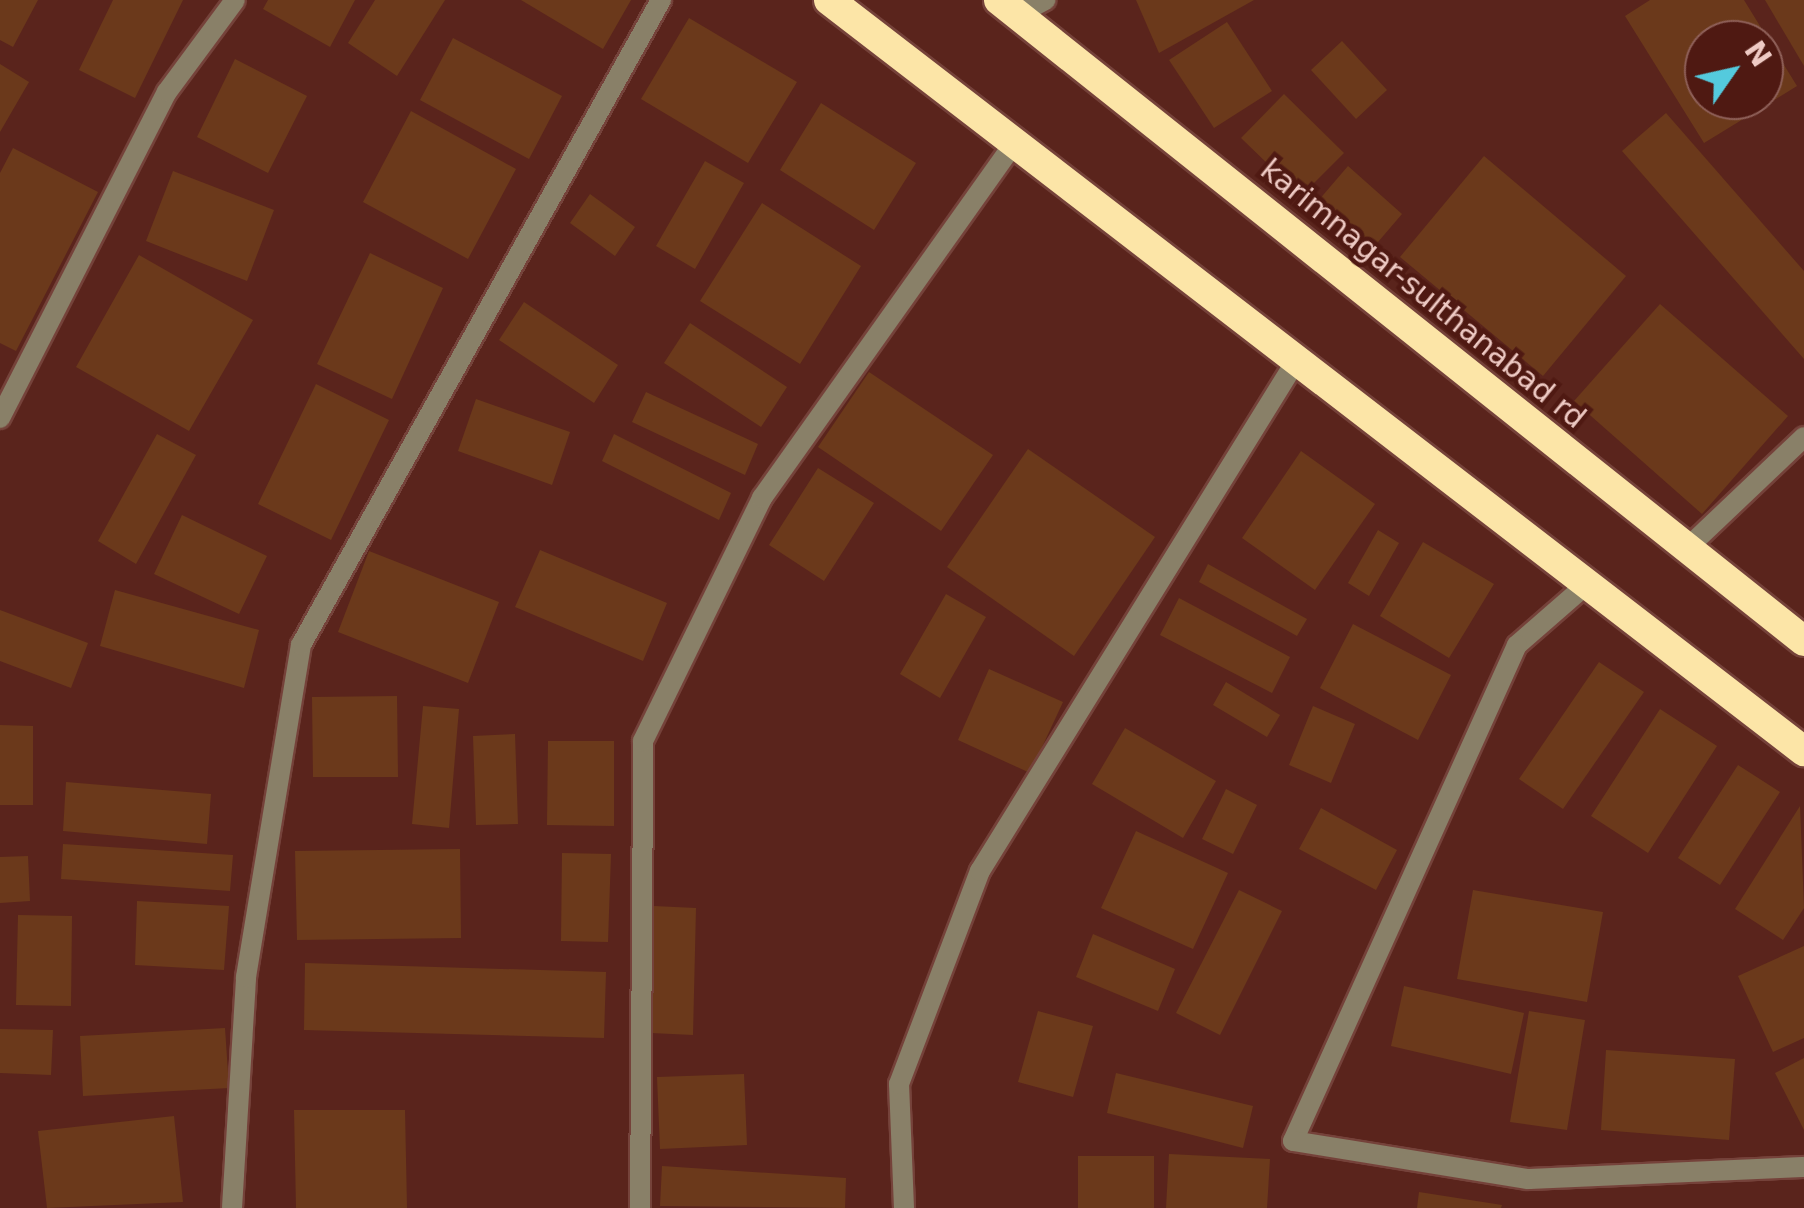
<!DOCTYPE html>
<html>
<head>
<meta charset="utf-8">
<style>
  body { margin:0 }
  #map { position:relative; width:1804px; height:1208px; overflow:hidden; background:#5a241c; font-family:"DejaVu Sans",sans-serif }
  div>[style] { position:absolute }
  .building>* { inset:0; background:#6b391b }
  .roads { filter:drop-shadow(2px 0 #75423a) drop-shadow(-2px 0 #75423a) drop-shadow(0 2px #75423a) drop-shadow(0 -2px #75423a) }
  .street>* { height:20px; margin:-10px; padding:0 10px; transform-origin:10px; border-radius:10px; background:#898068 }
  .highway>* { height:30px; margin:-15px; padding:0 15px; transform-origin:15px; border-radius:15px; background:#fce5a7 }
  span { translate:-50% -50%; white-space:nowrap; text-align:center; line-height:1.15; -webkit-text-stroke:9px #4f1912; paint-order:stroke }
  .street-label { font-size:30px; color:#eecac4 }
  .north { position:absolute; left:1684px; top:20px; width:100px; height:100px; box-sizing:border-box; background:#4f1912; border:2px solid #8f6059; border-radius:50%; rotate:56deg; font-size:28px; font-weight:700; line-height:40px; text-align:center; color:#eecac4 }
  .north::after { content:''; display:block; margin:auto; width:35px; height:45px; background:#54cadd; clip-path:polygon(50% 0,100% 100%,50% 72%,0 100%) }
</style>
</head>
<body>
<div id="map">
  <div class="building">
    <div style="clip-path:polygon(0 0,38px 0,13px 47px,0 40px)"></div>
    <div style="clip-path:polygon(113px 0,183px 0,135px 98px,79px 70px)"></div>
    <div style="clip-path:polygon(268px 0,355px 0,330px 47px,263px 9px)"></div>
    <div style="clip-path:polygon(375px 0,445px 0,397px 76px,348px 43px)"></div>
    <div style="clip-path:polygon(521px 0,631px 0,603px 49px)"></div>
    <div style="clip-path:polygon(1136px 0,1254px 0,1159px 53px)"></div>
    <div style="clip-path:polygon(evenodd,1650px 0,1744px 0,1797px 86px,1704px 143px,1625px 16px,1650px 0,1704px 40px,1764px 40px,1764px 100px,1704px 100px,1704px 40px)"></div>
    <div style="clip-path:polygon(1765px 0,1804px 0,1804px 66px)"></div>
    <div style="clip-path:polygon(689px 18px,797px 82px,748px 163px,641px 99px)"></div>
    <div style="clip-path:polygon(1227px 22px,1272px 91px,1214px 128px,1169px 60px)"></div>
    <div style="clip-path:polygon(453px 38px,562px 96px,529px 159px,420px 100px)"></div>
    <div style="clip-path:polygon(1342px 41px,1387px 90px,1356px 119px,1311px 70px)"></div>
    <div style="clip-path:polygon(235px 59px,307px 96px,268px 173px,197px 137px)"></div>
    <div style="clip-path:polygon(0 64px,29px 82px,0 132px)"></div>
    <div style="clip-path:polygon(1284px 94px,1344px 153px,1301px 196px,1241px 138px)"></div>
    <div style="clip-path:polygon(821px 103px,916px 163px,874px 230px,780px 170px)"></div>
    <div style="clip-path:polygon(411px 111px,516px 169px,468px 259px,363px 202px)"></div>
    <div style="clip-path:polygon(1666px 113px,1804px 271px,1804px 359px,1622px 151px)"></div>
    <div style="clip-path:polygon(13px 148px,98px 192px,16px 351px,0 343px,0 173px)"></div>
    <div style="clip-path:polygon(1484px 156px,1626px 276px,1543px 376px,1400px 257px)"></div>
    <div style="clip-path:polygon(705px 161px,744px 183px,695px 269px,656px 246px)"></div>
    <div style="clip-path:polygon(1348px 166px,1402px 214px,1372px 249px,1318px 201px)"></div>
    <div style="clip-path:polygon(173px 171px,274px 210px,247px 281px,146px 241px)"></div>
    <div style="clip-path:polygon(590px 194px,635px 227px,615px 256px,570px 223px)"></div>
    <div style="clip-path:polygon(762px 203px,861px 266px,800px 364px,700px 301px)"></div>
    <div style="clip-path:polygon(370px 253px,443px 288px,392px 399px,317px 364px)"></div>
    <div style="clip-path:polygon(139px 255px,253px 320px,189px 431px,76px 367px)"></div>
    <div style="clip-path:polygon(524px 302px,618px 365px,594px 403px,499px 340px)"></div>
    <div style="clip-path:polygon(1660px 304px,1788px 416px,1702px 514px,1574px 401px)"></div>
    <div style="clip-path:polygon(690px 323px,787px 387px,761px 427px,664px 363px)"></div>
    <div style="clip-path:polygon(869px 372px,993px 455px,941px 531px,818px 447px)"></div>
    <div style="clip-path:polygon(316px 384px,389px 420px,331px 540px,258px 504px)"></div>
    <div style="clip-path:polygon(646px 392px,758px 444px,745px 475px,632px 422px)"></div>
    <div style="clip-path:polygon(476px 399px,570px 432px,552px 485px,458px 451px)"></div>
    <div style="clip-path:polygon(157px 434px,196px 455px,136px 564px,98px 541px)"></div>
    <div style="clip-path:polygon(614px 434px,731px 493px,719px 520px,602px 461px)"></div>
    <div style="clip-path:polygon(1028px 449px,1155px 537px,1074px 656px,947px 567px)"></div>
    <div style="clip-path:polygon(1301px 451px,1375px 504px,1315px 590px,1242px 538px)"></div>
    <div style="clip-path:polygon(818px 468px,874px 503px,824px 581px,769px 545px)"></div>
    <div style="clip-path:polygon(182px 515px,267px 556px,239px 614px,154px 574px)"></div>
    <div style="clip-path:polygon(1378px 530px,1399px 543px,1369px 596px,1348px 583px)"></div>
    <div style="clip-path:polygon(1423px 542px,1494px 584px,1449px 658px,1380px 616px)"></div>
    <div style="clip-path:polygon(540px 550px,667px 603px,643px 661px,515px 607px)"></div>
    <div style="clip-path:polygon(369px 551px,499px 602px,468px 683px,338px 632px)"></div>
    <div style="clip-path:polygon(1208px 564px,1307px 619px,1297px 636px,1199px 582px)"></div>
    <div style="clip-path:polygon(115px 590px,259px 630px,244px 688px,100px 646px)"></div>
    <div style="clip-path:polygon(946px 594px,986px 617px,940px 698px,900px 674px)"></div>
    <div style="clip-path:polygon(1179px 598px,1290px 657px,1272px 693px,1160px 635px)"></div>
    <div style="clip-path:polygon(0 610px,88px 643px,71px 688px,0 661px)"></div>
    <div style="clip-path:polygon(1353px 624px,1451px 675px,1418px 740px,1320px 688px)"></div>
    <div style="clip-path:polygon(1599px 662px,1644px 692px,1563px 809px,1519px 779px)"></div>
    <div style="clip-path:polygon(989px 669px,1063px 702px,1030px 773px,958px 740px)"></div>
    <div style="clip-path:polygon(1226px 682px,1280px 715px,1267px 737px,1213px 705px)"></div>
    <div style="clip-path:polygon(397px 696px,398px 777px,313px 777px,312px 697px)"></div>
    <div style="clip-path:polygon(423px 706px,459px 709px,449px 828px,412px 824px)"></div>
    <div style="clip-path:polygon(1313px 706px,1355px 724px,1331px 783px,1289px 765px)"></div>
    <div style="clip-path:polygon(1660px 709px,1717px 746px,1648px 853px,1591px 816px)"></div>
    <div style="clip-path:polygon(0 725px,33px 726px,33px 805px,0 805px)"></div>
    <div style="clip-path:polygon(1125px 728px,1216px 781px,1183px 838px,1092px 784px)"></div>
    <div style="clip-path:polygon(515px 734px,518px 824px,476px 825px,473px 736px)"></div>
    <div style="clip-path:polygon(548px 741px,614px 741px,614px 826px,547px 825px)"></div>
    <div style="clip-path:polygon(1738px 765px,1780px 792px,1720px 885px,1678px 858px)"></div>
    <div style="clip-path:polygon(66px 782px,211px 794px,207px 844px,63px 831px)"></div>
    <div style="clip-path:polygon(1226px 789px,1257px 805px,1233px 854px,1202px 839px)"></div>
    <div style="clip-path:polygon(1800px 806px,1804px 908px,1783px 940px,1735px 909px)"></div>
    <div style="clip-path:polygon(1321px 808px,1397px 850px,1376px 890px,1299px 849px)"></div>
    <div style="clip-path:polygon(1136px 831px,1228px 873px,1193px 949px,1101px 908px)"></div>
    <div style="clip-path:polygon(63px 844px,233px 855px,230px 891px,61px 879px)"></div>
    <div style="clip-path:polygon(460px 849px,461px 938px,297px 940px,295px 851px)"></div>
    <div style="clip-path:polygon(562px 853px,611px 854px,608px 942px,561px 941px)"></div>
    <div style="clip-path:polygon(28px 856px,30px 901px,0 903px,0 857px)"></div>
    <div style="clip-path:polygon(1239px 890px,1282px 911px,1220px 1035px,1176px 1013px)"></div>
    <div style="clip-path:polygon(1473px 890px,1603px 912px,1587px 1002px,1457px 979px)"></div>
    <div style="clip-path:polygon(137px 901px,229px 906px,224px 970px,135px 965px)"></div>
    <div style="clip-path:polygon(654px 906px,696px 908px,693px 1035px,651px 1033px)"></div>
    <div style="clip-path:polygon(18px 915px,72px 916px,71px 1006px,16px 1005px)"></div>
    <div style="clip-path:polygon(1093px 934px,1175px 969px,1158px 1011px,1076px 977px)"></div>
    <div style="clip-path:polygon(1804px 946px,1804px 1038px,1773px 1052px,1738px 976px)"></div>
    <div style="clip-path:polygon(305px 963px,606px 972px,604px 1038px,304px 1030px)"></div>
    <div style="clip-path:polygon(1404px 986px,1524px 1013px,1511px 1074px,1391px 1046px)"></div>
    <div style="clip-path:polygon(1038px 1011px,1093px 1026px,1073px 1097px,1018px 1082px)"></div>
    <div style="clip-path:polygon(1529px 1011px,1585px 1020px,1567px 1130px,1510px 1122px)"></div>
    <div style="clip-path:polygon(225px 1028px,229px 1088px,83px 1096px,80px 1036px)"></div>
    <div style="clip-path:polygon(0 1029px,53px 1030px,51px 1075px,0 1073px)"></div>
    <div style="clip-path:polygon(1606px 1050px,1735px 1059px,1729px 1140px,1601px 1130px)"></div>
    <div style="clip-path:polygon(1804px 1058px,1804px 1130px,1775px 1073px)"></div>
    <div style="clip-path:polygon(1116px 1073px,1253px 1106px,1243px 1148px,1107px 1113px)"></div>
    <div style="clip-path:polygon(744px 1074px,747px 1145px,660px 1149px,657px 1077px)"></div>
    <div style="clip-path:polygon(294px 1110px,405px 1110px,407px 1208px,296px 1208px)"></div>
    <div style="clip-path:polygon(174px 1116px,183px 1202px,47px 1208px,38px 1131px)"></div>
    <div style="clip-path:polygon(1169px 1154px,1270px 1159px,1267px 1208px,1166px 1208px)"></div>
    <div style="clip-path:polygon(1078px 1156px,1154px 1156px,1154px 1208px,1078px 1208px)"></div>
    <div style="clip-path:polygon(662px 1166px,846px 1178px,845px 1208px,660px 1206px)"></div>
    <div style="clip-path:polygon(1419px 1192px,1502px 1205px,1501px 1208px,1417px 1208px)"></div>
  </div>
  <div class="roads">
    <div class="street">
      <div style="left:1019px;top:14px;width:30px;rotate:-28deg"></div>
      <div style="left:0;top:418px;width:366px;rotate:-62.9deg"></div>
      <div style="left:167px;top:92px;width:114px;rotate:-53.5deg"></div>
      <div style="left:1685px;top:550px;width:164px;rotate:-43.5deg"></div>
      <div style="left:1587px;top:584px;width:93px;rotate:138.9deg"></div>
      <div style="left:1517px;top:645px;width:544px;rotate:114.3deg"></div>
      <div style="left:1293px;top:1141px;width:238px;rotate:9.2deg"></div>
      <div style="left:1528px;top:1179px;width:276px;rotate:-2.5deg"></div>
      <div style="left:232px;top:1208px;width:231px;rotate:-86.5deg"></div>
      <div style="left:246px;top:977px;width:337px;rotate:-80.6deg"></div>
      <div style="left:301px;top:645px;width:739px;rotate:-60.83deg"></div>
      <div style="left:640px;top:1208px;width:467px;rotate:-89.6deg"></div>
      <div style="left:643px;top:741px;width:271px;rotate:-63.9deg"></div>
      <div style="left:762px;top:498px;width:435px;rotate:-54.6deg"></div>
      <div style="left:904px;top:1208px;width:124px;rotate:-92.3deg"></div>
      <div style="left:899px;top:1084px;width:228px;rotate:-69.2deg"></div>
      <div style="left:980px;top:871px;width:600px;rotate:-58.22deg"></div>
    </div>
    <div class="highway">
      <div style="left:829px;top:0;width:1231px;rotate:37.61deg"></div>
      <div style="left:999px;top:0;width:1029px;rotate:38.53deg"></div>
    </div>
  </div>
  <div class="street-label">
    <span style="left:1423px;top:294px;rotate:39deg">karimnagar-sulthanabad rd</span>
  </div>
  <div class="north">N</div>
</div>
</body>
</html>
